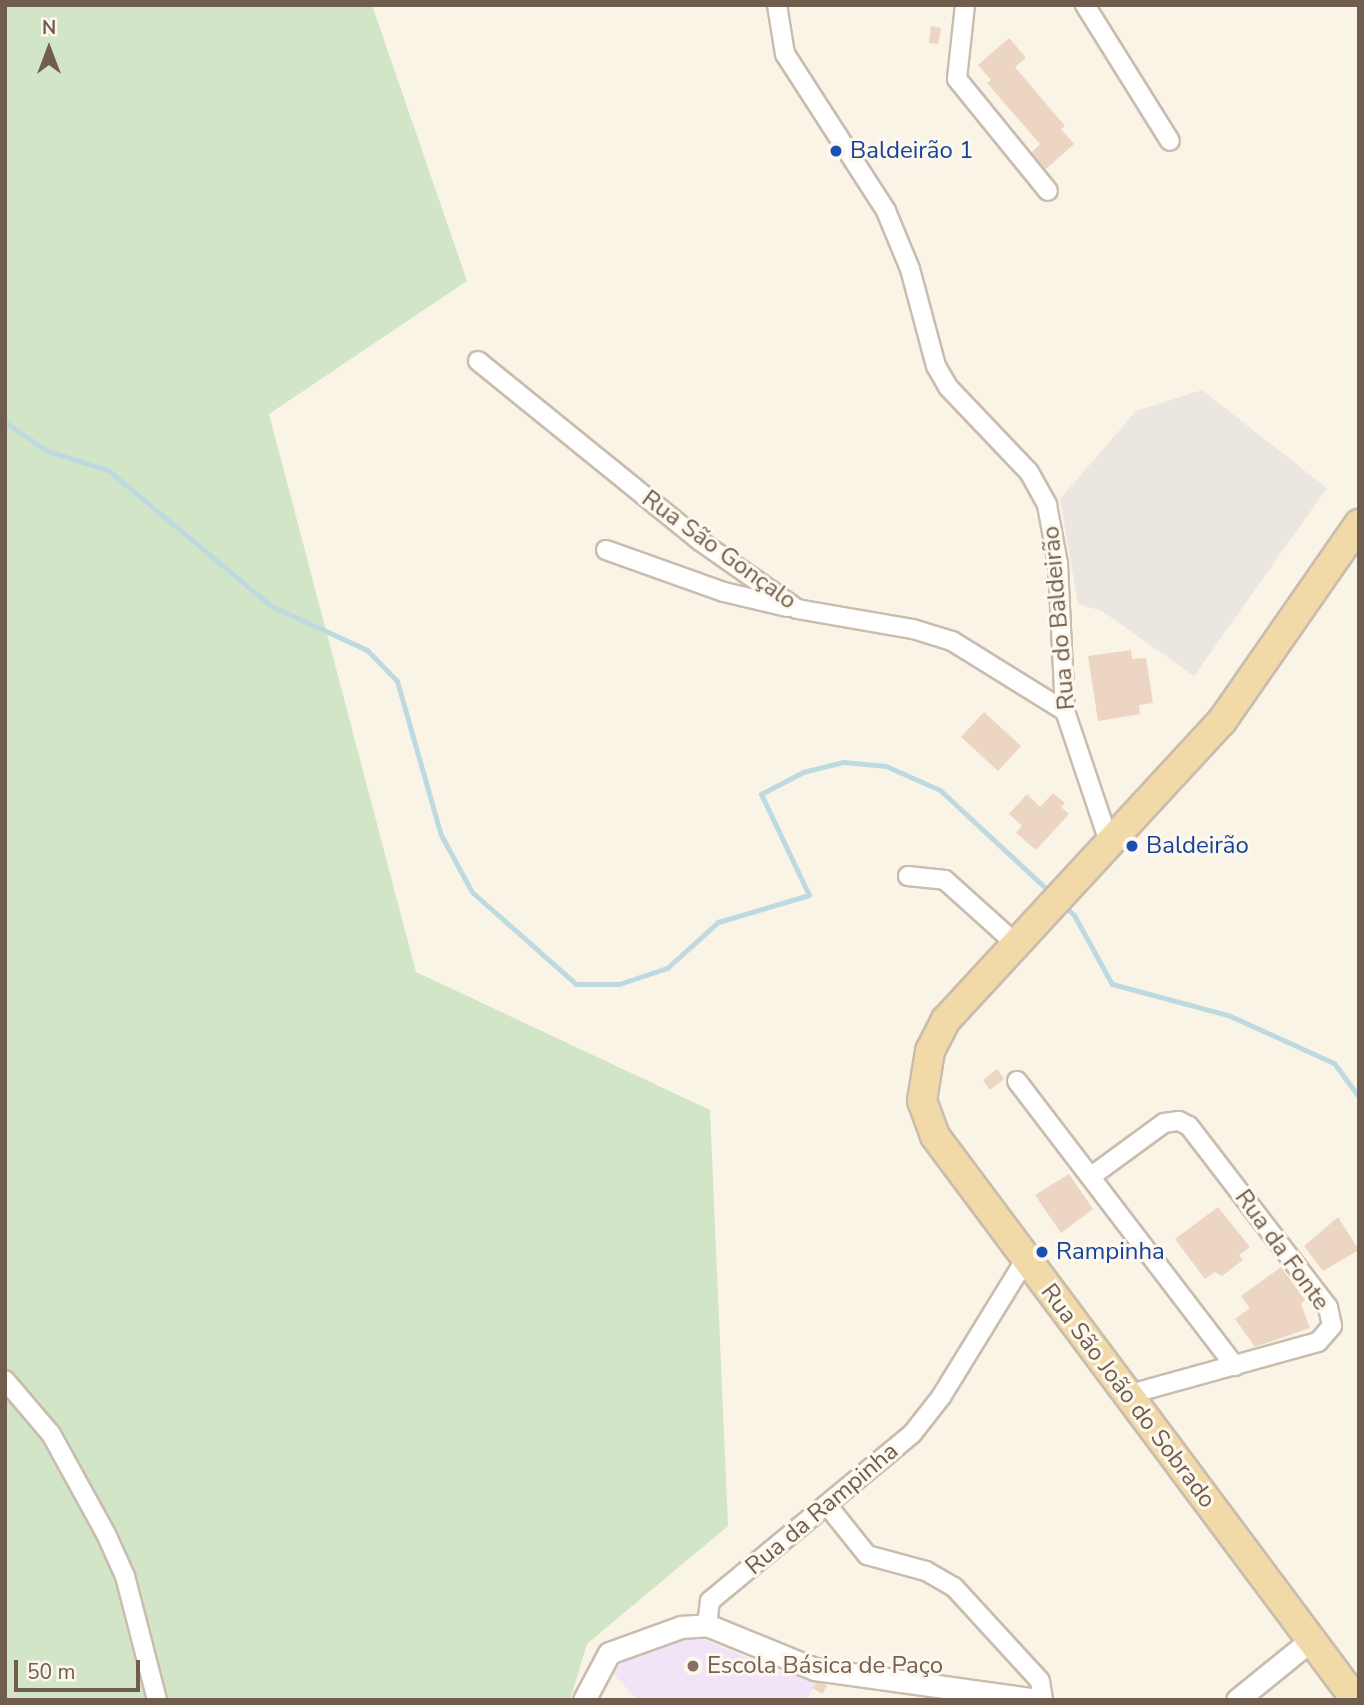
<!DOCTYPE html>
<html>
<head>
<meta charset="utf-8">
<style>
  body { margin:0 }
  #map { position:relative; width:1364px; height:1705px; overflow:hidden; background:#faf4e7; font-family:"Nunito Sans",sans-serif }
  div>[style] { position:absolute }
  .industrial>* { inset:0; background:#ebe6e0 }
  .education>* { inset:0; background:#f1e4f6 }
  .green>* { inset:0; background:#d2e6c7 }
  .stream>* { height:5px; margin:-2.5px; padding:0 2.5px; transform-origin:2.5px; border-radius:2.5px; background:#bedae1 }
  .building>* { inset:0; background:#ecd5c2 }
  .roads { filter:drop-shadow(2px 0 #cabcae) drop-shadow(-2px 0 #cabcae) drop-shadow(0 2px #cabcae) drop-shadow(0 -2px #cabcae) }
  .minor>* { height:18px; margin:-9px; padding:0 9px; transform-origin:9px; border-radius:9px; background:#fff }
  .tertiary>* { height:21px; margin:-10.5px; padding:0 10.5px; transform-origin:10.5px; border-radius:10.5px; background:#fff }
  .primary>* { height:28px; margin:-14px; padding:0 14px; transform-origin:14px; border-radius:14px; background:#f1daa7 }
  .dots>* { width:19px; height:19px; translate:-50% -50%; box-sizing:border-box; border:4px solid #fdf8ed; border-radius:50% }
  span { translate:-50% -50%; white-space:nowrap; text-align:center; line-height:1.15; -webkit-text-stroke:6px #fdf8ed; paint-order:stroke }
  .transit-label { font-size:24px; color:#164399 }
  .left { translate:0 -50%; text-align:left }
  .street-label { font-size:24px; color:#705d4e }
  .education-label { font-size:24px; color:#785e54 }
  .frame { position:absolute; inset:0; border:7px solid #705d4e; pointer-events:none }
  .north { position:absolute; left:14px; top:14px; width:70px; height:70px; -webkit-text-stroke:5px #fdf8ed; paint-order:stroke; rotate:0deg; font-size:19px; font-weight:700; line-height:28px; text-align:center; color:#705d4e }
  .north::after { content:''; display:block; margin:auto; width:24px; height:32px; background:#705d4e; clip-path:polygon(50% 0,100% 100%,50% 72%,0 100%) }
  .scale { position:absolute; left:14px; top:1660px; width:126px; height:32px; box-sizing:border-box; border:4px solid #705d4e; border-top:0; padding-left:9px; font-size:21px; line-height:24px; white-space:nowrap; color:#705d4e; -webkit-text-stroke:5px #fdf8ed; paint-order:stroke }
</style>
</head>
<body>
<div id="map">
  <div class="industrial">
    <div style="clip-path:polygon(1202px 390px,1327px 488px,1194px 676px,1102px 611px,1078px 604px,1060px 499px,1136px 411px)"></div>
  </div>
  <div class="education">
    <div style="clip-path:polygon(701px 1638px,786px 1673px,791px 1669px,819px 1680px,806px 1700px,638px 1700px,612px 1673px,630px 1655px,665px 1642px)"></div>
  </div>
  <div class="green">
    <div style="clip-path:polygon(5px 5px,372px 5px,467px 281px,269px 414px,416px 972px,710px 1110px,728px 1526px,587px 1644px,570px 1700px,5px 1700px)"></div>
  </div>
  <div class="stream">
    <div style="left:5px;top:422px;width:51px;rotate:34.6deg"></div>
    <div style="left:47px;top:451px;width:64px;rotate:17.3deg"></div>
    <div style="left:108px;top:470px;width:212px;rotate:39.8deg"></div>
    <div style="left:271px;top:606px;width:106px;rotate:24.6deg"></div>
    <div style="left:367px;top:650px;width:43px;rotate:45.9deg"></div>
    <div style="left:397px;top:681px;width:160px;rotate:74.1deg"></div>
    <div style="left:441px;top:835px;width:65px;rotate:61.5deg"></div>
    <div style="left:472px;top:892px;width:139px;rotate:41.5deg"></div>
    <div style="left:576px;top:984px;width:43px"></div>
    <div style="left:619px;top:984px;width:51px;rotate:-18.4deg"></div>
    <div style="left:667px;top:968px;width:69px;rotate:-42deg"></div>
    <div style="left:718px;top:922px;width:95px;rotate:-16.5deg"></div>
    <div style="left:809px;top:895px;width:112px;rotate:-115.4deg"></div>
    <div style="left:761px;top:794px;width:47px;rotate:-27.6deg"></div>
    <div style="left:803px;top:772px;width:41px;rotate:-14deg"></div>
    <div style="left:843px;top:762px;width:43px;rotate:5.3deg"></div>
    <div style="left:886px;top:766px;width:59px;rotate:24deg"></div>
    <div style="left:940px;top:790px;width:153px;rotate:42.9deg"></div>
    <div style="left:1064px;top:906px;width:13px;rotate:42deg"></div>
    <div style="left:1074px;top:915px;width:79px;rotate:61.2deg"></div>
    <div style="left:1112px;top:984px;width:120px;rotate:15deg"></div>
    <div style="left:1228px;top:1015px;width:116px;rotate:24.4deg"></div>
    <div style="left:1334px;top:1063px;width:42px;rotate:53.7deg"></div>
  </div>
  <div class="building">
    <div style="clip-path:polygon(931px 26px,941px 28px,938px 44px,929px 43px)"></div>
    <div style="clip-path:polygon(1009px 38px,1026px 58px,1015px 67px,1065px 126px,1061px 129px,1074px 144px,1046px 169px,1031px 153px,1040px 144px,987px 83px,991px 80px,978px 65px)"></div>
    <div style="clip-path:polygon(1131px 650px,1132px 659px,1146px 658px,1153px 703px,1139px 705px,1140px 714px,1098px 721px,1088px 656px)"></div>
    <div style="clip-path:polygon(984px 712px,1021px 746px,998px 771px,961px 737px)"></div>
    <div style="clip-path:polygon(1053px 793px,1065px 803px,1061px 807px,1069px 814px,1036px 850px,1016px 833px,1022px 826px,1009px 814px,1027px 794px,1040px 807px)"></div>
    <div style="clip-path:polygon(997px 1069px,1004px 1079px,990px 1090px,983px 1080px)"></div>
    <div style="clip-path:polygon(1069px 1174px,1093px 1209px,1061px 1233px,1035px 1195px)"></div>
    <div style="clip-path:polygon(1218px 1207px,1250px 1247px,1239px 1255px,1243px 1260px,1222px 1276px,1215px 1272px,1205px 1279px,1175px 1239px)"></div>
    <div style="clip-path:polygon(1338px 1217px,1359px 1250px,1323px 1271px,1304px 1246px)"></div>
    <div style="clip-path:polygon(1281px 1267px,1305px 1300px,1301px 1304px,1310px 1328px,1255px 1347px,1235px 1319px,1250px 1308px,1241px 1296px)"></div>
    <div style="clip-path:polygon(819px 1680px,827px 1686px,822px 1694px,813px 1688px)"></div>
  </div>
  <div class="roads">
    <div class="minor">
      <div style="left:777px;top:5px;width:50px;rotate:80.7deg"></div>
      <div style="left:785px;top:54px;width:187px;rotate:57.2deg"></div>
      <div style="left:886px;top:211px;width:63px;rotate:67.5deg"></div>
      <div style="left:910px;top:269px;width:100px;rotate:75deg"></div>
      <div style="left:936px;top:366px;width:24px;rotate:60deg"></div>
      <div style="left:948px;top:387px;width:117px;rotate:46.4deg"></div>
      <div style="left:1029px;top:472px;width:38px;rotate:61deg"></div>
      <div style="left:1047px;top:505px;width:60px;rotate:79.4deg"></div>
      <div style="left:1058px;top:564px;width:147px;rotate:87.3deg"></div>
      <div style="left:1065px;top:711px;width:138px;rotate:71.4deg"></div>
      <div style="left:965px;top:5px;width:74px;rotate:96.2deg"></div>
      <div style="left:957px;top:79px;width:144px;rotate:50.9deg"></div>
      <div style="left:1085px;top:5px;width:160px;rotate:58deg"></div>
      <div style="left:478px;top:361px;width:286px;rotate:39deg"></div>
      <div style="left:700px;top:541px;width:118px;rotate:35deg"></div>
      <div style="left:797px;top:609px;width:118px;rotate:9.8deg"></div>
      <div style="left:913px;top:629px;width:41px;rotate:17.1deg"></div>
      <div style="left:952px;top:641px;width:133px;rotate:31.8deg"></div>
      <div style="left:606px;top:550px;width:125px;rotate:19.6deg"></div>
      <div style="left:724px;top:592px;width:65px;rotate:13.4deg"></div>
      <div style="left:908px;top:876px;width:37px;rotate:6deg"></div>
      <div style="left:945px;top:880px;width:96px;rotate:42deg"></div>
      <div style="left:1017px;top:1081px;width:359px;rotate:52.6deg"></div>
      <div style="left:1093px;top:1175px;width:88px;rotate:-36.2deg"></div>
      <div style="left:1164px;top:1123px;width:15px;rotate:-8deg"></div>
      <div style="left:1179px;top:1121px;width:11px;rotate:27deg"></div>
      <div style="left:1189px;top:1126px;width:228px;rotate:52.5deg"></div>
      <div style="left:1328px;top:1307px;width:19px;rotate:78deg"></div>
      <div style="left:1332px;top:1326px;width:21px;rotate:131deg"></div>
      <div style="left:1318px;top:1342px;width:198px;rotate:164.5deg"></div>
      <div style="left:5px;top:1380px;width:71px;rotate:49.6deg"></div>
      <div style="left:51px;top:1434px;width:114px;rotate:61.2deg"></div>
      <div style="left:106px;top:1534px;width:46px;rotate:65.7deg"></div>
      <div style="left:125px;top:1576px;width:128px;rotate:75.5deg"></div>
      <div style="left:827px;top:1505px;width:64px;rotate:51.3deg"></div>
      <div style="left:867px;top:1555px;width:61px;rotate:15.2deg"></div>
      <div style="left:926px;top:1571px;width:32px;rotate:30deg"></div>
      <div style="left:954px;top:1587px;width:127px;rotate:47.5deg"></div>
      <div style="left:1040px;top:1681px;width:19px;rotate:81deg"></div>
      <div style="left:707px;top:1625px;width:24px;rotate:-83deg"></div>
      <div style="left:710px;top:1601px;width:262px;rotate:-39.6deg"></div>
      <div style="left:912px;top:1434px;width:47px;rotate:-51.9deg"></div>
      <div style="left:941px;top:1397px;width:162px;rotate:-58.4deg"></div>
    </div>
    <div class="tertiary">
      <div style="left:584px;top:1700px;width:53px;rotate:-62deg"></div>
      <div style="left:609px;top:1653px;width:77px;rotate:-19.9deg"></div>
      <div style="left:681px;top:1627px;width:26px;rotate:-4deg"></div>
      <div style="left:707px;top:1625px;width:117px;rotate:22.2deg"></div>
      <div style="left:815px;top:1669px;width:224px;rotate:7.9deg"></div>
      <div style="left:1237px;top:1700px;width:95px;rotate:-39deg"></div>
    </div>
    <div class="primary">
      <div style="left:1356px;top:1700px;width:704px;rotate:-126.74deg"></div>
      <div style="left:935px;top:1136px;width:37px;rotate:-110deg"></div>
      <div style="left:922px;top:1101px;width:51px;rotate:-80.9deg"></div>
      <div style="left:930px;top:1051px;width:35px;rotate:-63deg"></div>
      <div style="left:946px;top:1020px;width:407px;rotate:-47.3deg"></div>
      <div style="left:1222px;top:721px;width:240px;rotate:-55.2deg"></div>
    </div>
  </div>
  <div class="dots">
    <div style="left:836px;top:151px;background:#1a4fb4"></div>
    <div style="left:1132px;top:846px;background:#1a4fb4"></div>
    <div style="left:1042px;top:1252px;background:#1a4fb4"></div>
    <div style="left:693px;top:1666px;background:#8d6e63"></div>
  </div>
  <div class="transit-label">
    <span class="left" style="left:850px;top:151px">Baldeirão 1</span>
    <span class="left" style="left:1146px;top:846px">Baldeirão</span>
    <span class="left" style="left:1056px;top:1252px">Rampinha</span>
  </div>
  <div class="street-label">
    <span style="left:719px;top:550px;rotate:36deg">Rua São Gonçalo</span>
    <span style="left:1059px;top:618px;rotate:-95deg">Rua do Baldeirão</span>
    <span style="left:1282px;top:1250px;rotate:54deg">Rua da Fonte</span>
    <span style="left:1128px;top:1396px;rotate:53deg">Rua São João do Sobrado</span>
    <span style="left:822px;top:1509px;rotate:-40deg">Rua da Rampinha</span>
  </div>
  <div class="education-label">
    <span class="left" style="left:707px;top:1666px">Escola Básica de Paço</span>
  </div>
  <div class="frame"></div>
  <div class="north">N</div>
  <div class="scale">50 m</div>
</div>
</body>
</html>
